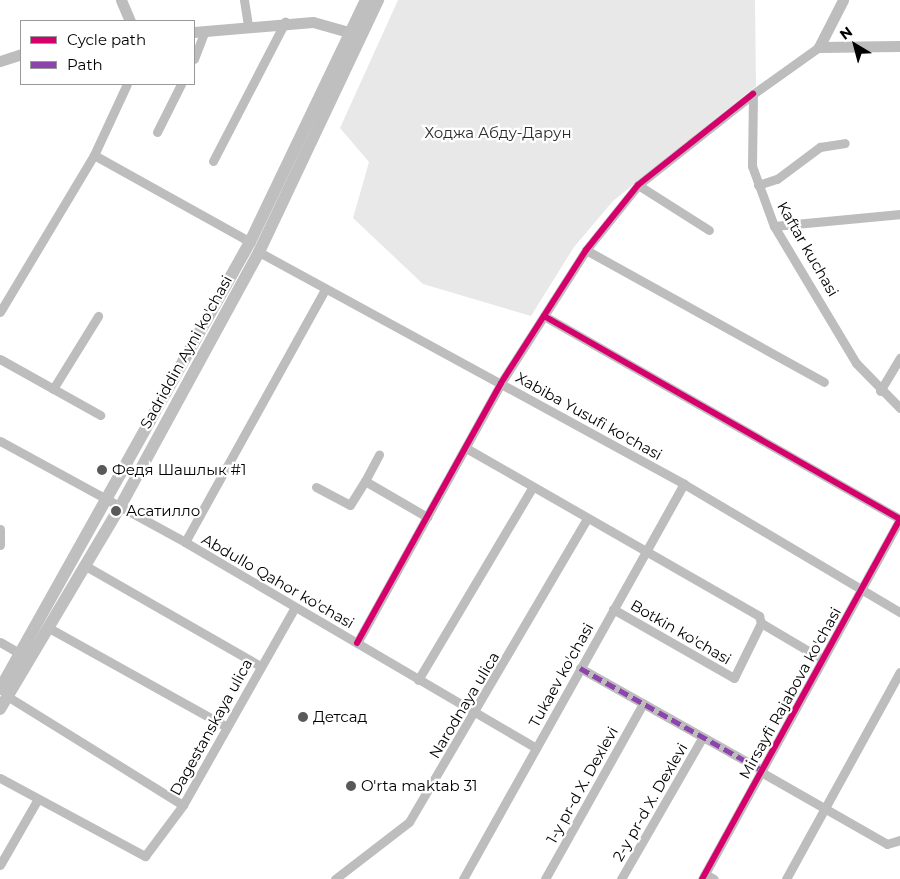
<!DOCTYPE html>
<html>
<head>
<meta charset="utf-8">
<style>
  body { margin:0 }
  #map { position:relative; width:900px; height:879px; overflow:hidden; background:#fff; font-family:Montserrat,sans-serif }
  div>[style] { position:absolute }
  .green>* { inset:0; background:#e8e8e8 }
  .minor>* { height:9px; margin:-4.5px; padding:0 4.5px; transform-origin:4.5px; border-radius:4.5px; background:#bdbdbd }
  .tertiary>* { height:11px; margin:-5.5px; padding:0 5.5px; transform-origin:5.5px; border-radius:5.5px; background:#bdbdbd }
  .secondary>* { height:12px; margin:-6px; padding:0 6px; transform-origin:6px; border-radius:6px; background:#bfbfbf }
  .quiet>* { height:5px; margin-top:-2.5px; transform-origin:0; background:repeating-linear-gradient(90deg,#8e44ad 0 10px,transparent 0 15px) }
  .cycleway>* { height:6px; margin:-3px; padding:0 3px; transform-origin:3px; border-radius:3px; background:#d6006c }
  .dots>* { width:14px; height:14px; translate:-50% -50%; box-sizing:border-box; border:2px solid #fff; border-radius:50% }
  span { translate:-50% -50%; white-space:nowrap; text-align:center; line-height:1.15; -webkit-text-stroke:4.5px #fff; paint-order:stroke }
  .park-label { font-size:15px; color:#2d2d2d }
  .street-label { font-size:15px; color:#000 }
  .poi-label { font-size:15px; color:#000 }
  .left { translate:0 -50%; text-align:left }
  .legend { position:absolute; left:20px; top:20px; width:175px; height:65px; box-sizing:border-box; background:#fff; border:1px solid #999; margin:0; padding:6px 9px; list-style:none; font-size:15px; color:#000 }
  .legend li { display:flex; align-items:center; gap:10px; height:25px }
  .legend b { width:25px; border:1px solid #999 }
  .north { position:absolute; left:830px; top:20px; width:50px; height:50px; -webkit-text-stroke:4px #fff; paint-order:stroke; rotate:323deg; font-size:14px; font-weight:700; line-height:20px; text-align:center; color:#000 }
  .north::after { content:''; display:block; margin:auto; width:18px; height:22px; background:#000; clip-path:polygon(50% 0,100% 100%,50% 72%,0 100%) }
</style>
</head>
<body>
<div id="map">
  <div class="green">
    <div style="clip-path:polygon(398px 0,755px 0,756px 86px,613px 201px,574px 247px,531px 316px,423px 284px,353px 218px,369px 162px,340px 128px)"></div>
  </div>
  <div class="minor">
    <div style="left:244px;top:0;width:26px;rotate:81deg"></div>
    <div style="left:819px;top:47px;width:81px;rotate:144.5deg"></div>
    <div style="left:753px;top:94px;width:72px;rotate:90.8deg"></div>
    <div style="left:752px;top:166px;width:64px;rotate:69.9deg"></div>
    <div style="left:774px;top:226px;width:160px;rotate:59.1deg"></div>
    <div style="left:856px;top:363px;width:63px;rotate:45.6deg"></div>
    <div style="left:194px;top:59px;width:30px;rotate:-69deg"></div>
    <div style="left:157px;top:132px;width:54px;rotate:-63.4deg"></div>
    <div style="left:94px;top:155px;width:179px;rotate:29.1deg"></div>
    <div style="left:213px;top:161px;width:157px;rotate:-62.6deg"></div>
    <div style="left:638px;top:185px;width:84px;rotate:32.4deg"></div>
    <div style="left:758px;top:185px;width:20px;rotate:-18deg"></div>
    <div style="left:777px;top:179px;width:54px;rotate:-36.7deg"></div>
    <div style="left:820px;top:147px;width:25px;rotate:-9deg"></div>
    <div style="left:774px;top:226px;width:127px;rotate:-5.4deg"></div>
    <div style="left:586px;top:250px;width:272px;rotate:29deg"></div>
    <div style="left:259px;top:252px;width:484px;rotate:28.6deg"></div>
    <div style="left:684px;top:484px;width:251px;rotate:30.7deg"></div>
    <div style="left:0;top:312px;width:183px;rotate:-59.1deg"></div>
    <div style="left:94px;top:155px;width:78px;rotate:-65.1deg"></div>
    <div style="left:544px;top:316px;width:410px;rotate:29.7deg"></div>
    <div style="left:900px;top:519px;width:411px;rotate:118.8deg"></div>
    <div style="left:0;top:359px;width:115px;rotate:29.2deg"></div>
    <div style="left:53px;top:389px;width:86px;rotate:-58.3deg"></div>
    <div style="left:880px;top:391px;width:39px;rotate:-59deg"></div>
    <div style="left:0;top:441px;width:211px;rotate:28.6deg"></div>
    <div style="left:185px;top:542px;width:407px;rotate:30.4deg"></div>
    <div style="left:466px;top:448px;width:338px;rotate:29.8deg"></div>
    <div style="left:759px;top:616px;width:7px;rotate:74deg"></div>
    <div style="left:761px;top:623px;width:71px;rotate:30.5deg"></div>
    <div style="left:365px;top:481px;width:30px;rotate:-62deg"></div>
    <div style="left:316px;top:487px;width:38px;rotate:28deg"></div>
    <div style="left:350px;top:505px;width:28px;rotate:-58deg"></div>
    <div style="left:365px;top:481px;width:72px;rotate:30.1deg"></div>
    <div style="left:0;top:529px;width:16px;rotate:90deg"></div>
    <div style="left:185px;top:542px;width:289px;rotate:-61deg"></div>
    <div style="left:84px;top:565px;width:203px;rotate:29.8deg"></div>
    <div style="left:613px;top:609px;width:139px;rotate:29.7deg"></div>
    <div style="left:734px;top:678px;width:61px;rotate:-63.9deg"></div>
    <div style="left:49px;top:628px;width:201px;rotate:29.1deg"></div>
    <div style="left:0;top:642px;width:24px;rotate:30deg"></div>
    <div style="left:357px;top:643px;width:297px;rotate:-61deg"></div>
    <div style="left:501px;top:383px;width:158px;rotate:-57.4deg"></div>
    <div style="left:586px;top:250px;width:83px;rotate:-51.3deg"></div>
    <div style="left:638px;top:185px;width:147px;rotate:-38.4deg"></div>
    <div style="left:580px;top:668px;width:209px;rotate:29.3deg"></div>
    <div style="left:418px;top:680px;width:223px;rotate:-59.3deg"></div>
    <div style="left:7px;top:696px;width:207px;rotate:31.8deg"></div>
    <div style="left:761px;top:772px;width:145px;rotate:29.7deg"></div>
    <div style="left:887px;top:844px;width:14px;rotate:-17deg"></div>
    <div style="left:0;top:778px;width:165px;rotate:28.3deg"></div>
    <div style="left:145px;top:856px;width:64px;rotate:-53.3deg"></div>
    <div style="left:183px;top:805px;width:227px;rotate:-60.5deg"></div>
    <div style="left:0;top:865px;width:76px;rotate:-60.1deg"></div>
    <div style="left:705px;top:874px;width:10px;rotate:29deg"></div>
    <div style="left:335px;top:879px;width:93px;rotate:-37.6deg"></div>
    <div style="left:409px;top:822px;width:350px;rotate:-59.6deg"></div>
    <div style="left:463px;top:879px;width:453px;rotate:-60.8deg"></div>
    <div style="left:545px;top:879px;width:201px;rotate:-60.8deg"></div>
    <div style="left:621px;top:879px;width:163px;rotate:-60.1deg"></div>
    <div style="left:786px;top:879px;width:236px;rotate:-61.2deg"></div>
  </div>
  <div class="tertiary">
    <div style="left:121px;top:0;width:23px;rotate:67deg"></div>
    <div style="left:194px;top:32px;width:119px;rotate:-4.8deg"></div>
    <div style="left:313px;top:22px;width:48px;rotate:15.8deg"></div>
    <div style="left:819px;top:47px;width:81px;rotate:-0.7deg"></div>
    <div style="left:819px;top:47px;width:53px;rotate:-62.9deg"></div>
    <div style="left:0;top:61px;width:22px;rotate:-18deg"></div>
  </div>
  <div class="secondary">
    <div style="left:0;top:689px;width:512px;rotate:-60.78deg"></div>
    <div style="left:250px;top:242px;width:268px;rotate:-64.4deg"></div>
    <div style="left:0;top:709px;width:235px;rotate:-59.3deg"></div>
    <div style="left:120px;top:507px;width:290px;rotate:-61.4deg"></div>
    <div style="left:259px;top:252px;width:279px;rotate:-64.7deg"></div>
  </div>
  <div class="quiet">
    <div style="left:580px;top:668px;width:209px;rotate:29.3deg"></div>
  </div>
  <div class="cycleway">
    <div style="left:544px;top:316px;width:410px;rotate:29.7deg"></div>
    <div style="left:900px;top:519px;width:411px;rotate:118.8deg"></div>
    <div style="left:357px;top:643px;width:297px;rotate:-61deg"></div>
    <div style="left:501px;top:383px;width:158px;rotate:-57.4deg"></div>
    <div style="left:586px;top:250px;width:83px;rotate:-51.3deg"></div>
    <div style="left:638px;top:185px;width:147px;rotate:-38.4deg"></div>
  </div>
  <div class="dots">
    <div style="left:102px;top:470px;background:#595959"></div>
    <div style="left:116px;top:511px;background:#595959"></div>
    <div style="left:303px;top:717px;background:#595959"></div>
    <div style="left:351px;top:786px;background:#595959"></div>
  </div>
  <div class="park-label">
    <span style="left:498px;top:133px">Ходжа Абду-Дарун</span>
  </div>
  <div class="street-label">
    <span style="left:808px;top:249px;rotate:60deg">Kaftar kuchasi</span>
    <span style="left:186px;top:352px;rotate:-61deg">Sadriddin Ayni ko'chasi</span>
    <span style="left:589px;top:416px;rotate:29deg">Xabiba Yusufi ko'chasi</span>
    <span style="left:278px;top:581px;rotate:30deg">Abdullo Qahor ko'chasi</span>
    <span style="left:681px;top:632px;rotate:30deg">Botkin ko'chasi</span>
    <span style="left:561px;top:675px;rotate:-61deg">Tukaev ko'chasi</span>
    <span style="left:790px;top:693px;rotate:-61deg">Mirsayfi Rajabova ko'chasi</span>
    <span style="left:464px;top:705px;rotate:-59deg">Narodnaya ulica</span>
    <span style="left:211px;top:727px;rotate:-61deg">Dagestanskaya ulica</span>
    <span style="left:582px;top:785px;rotate:-61deg">1-y pr-d X. Dexlevi</span>
    <span style="left:650px;top:802px;rotate:-60deg">2-y pr-d X. Dexlevi</span>
  </div>
  <div class="poi-label">
    <span class="left" style="left:112px;top:470px">Федя Шашлык #1</span>
    <span class="left" style="left:126px;top:511px">Асатилло</span>
    <span class="left" style="left:313px;top:717px">Детсад</span>
    <span class="left" style="left:361px;top:786px">O'rta maktab 31</span>
  </div>
  <ul class="legend">
  <li><b style="height:6px;background:#d6006c"></b>Cycle path</li>
  <li><b style="height:6px;background:#8e44ad"></b>Path</li>
  </ul>
  <div class="north">N</div>
</div>
</body>
</html>
